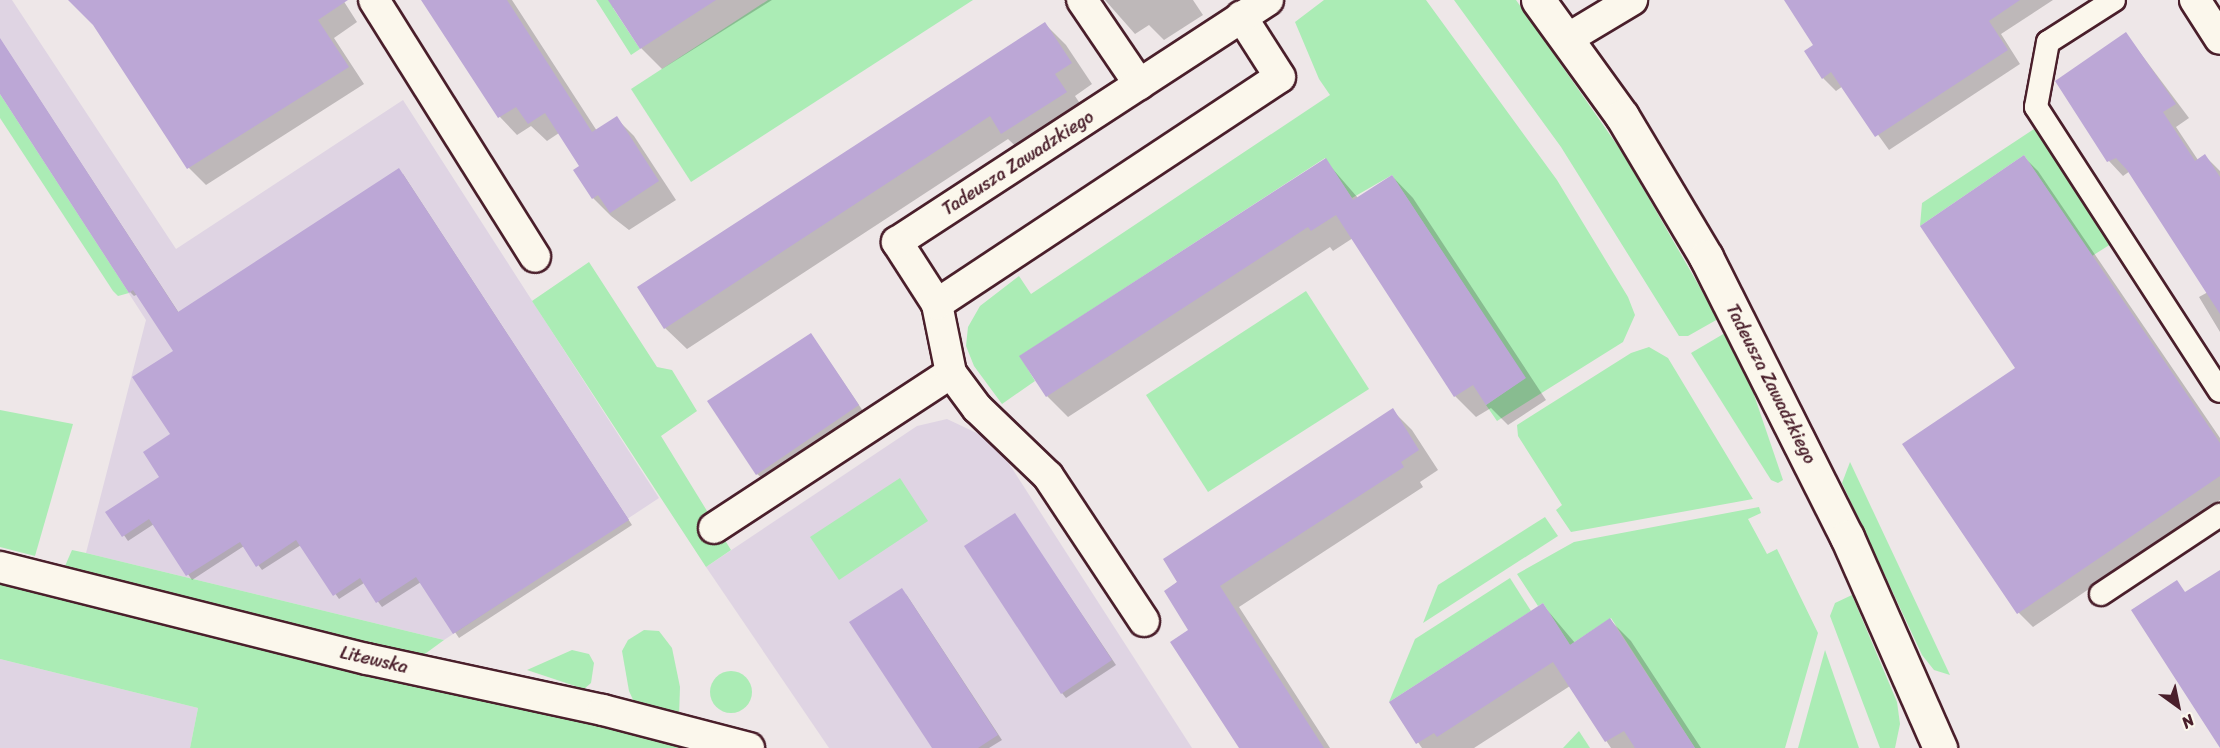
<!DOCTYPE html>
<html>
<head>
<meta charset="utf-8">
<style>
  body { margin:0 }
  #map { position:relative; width:2220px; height:748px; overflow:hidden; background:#eee7e8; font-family:Sriracha,sans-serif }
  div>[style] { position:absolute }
  .built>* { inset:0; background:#dfd4e3 }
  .green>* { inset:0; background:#abecb5 }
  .round { border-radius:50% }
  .shadow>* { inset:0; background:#0003 }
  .building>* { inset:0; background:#bca7d6 }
  .roads { filter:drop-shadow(2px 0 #4a1f2b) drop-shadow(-2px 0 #4a1f2b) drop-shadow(0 2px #4a1f2b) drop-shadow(0 -2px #4a1f2b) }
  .pedestrian>* { height:22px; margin:-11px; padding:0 11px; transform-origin:11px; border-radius:11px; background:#fbf7ec }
  .minor>* { height:30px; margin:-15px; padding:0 15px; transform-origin:15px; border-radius:15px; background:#fbf7ec }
  .tertiary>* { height:33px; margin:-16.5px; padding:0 16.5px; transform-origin:16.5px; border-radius:16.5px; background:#fbf7ec }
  span { translate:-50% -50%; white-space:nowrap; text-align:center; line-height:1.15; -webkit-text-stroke:4.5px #fbf7ec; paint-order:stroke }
  .street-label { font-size:18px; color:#4a1f2b }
  .north { position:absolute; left:2148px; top:676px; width:60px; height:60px; -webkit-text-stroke:4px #fbf7ec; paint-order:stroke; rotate:147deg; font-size:16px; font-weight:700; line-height:24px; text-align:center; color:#4a1f2b }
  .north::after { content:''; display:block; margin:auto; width:21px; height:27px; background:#4a1f2b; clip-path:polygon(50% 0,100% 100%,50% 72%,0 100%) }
</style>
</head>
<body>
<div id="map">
  <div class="built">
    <div style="clip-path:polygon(0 0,12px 0,176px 249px,403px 100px,659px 498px,444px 640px,86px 553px,146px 320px,0 94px)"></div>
    <div style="clip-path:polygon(947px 419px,983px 436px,1008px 462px,1192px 748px,829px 748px,706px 567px,917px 426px)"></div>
    <div style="clip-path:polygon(0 659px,198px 708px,190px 748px,0 748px)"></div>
  </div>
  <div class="green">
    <div style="clip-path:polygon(596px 0,624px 0,613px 8px,640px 49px,631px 55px)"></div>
    <div style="clip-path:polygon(768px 0,973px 0,691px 182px,631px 89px)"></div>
    <div style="clip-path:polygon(1324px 0,1426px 0,1557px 180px,1628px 297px,1635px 315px,1623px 342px,1497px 421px,1486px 405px,1525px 378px,1392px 175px,1352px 198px,1325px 158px,1020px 356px,1035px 381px,1002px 404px,974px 366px,966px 346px,968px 327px,980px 306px,1019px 276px,1031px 294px,1330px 95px,1319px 79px,1295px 22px)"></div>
    <div style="clip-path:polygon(1454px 0,1516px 0,1624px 155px,1718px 319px,1688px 336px,1679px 336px,1561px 147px)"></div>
    <div style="clip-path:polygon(0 94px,129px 293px,118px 296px,113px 291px,0 118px)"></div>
    <div style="clip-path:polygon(2034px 129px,2111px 244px,2092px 256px,2024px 155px,1920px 226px,1922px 203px)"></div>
    <div style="clip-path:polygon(589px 262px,657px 367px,672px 370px,697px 411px,661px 436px,731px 550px,706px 567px,532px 301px)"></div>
    <div style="clip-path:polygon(1306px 291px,1369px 389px,1208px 492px,1146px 395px)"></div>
    <div style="clip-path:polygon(1725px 333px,1751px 386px,1783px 480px,1778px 483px,1771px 480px,1691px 353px)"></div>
    <div style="clip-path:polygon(1649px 347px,1668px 358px,1753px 499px,1571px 532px,1556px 510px,1562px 505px,1518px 436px,1517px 425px,1631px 353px)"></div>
    <div style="clip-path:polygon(0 410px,73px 424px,35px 556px,0 547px)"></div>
    <div style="clip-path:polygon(1850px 462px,1950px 675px,1934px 670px,1922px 655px,1842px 483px)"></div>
    <div style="clip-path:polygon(900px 478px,928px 521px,839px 580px,810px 537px)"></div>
    <div style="clip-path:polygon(1759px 507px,1761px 513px,1748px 519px,1767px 554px,1777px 549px,1818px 633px,1785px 748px,1695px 748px,1611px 618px,1570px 645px,1543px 603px,1538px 606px,1517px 574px,1574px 542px)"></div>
    <div style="clip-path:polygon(1545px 517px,1558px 536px,1423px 623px,1438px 585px)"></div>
    <div style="clip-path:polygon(72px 550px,86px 553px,444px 640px,418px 659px,62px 573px)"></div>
    <div style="clip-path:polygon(0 577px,710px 748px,190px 748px,198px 708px,0 659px)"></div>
    <div style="clip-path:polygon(1510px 578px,1531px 611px,1389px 702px,1415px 639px)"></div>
    <div style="clip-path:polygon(1852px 595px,1897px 702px,1900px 724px,1895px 748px,1880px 748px,1830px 616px,1835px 603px)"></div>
    <div style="clip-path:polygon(644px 630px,659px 631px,672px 648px,680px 687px,679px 716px,635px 704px,629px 691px,622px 651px,628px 640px)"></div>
    <div style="clip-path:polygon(572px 650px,589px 654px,594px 663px,591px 683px,584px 689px,527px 670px)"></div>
    <div style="clip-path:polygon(1825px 650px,1859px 748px,1798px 748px)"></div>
    <div class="round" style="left:710px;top:671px;width:42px;height:42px"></div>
    <div style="clip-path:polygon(1579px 731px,1590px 748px,1563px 748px)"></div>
  </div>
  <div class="shadow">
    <div style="clip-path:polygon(70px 0,343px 0,357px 22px,334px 38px,364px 84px,206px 185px,189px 168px,95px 24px)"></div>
    <div style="clip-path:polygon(423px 0,512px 0,597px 131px,616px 118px,634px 136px,676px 200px,629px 230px,611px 216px,593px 198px,581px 167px,559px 133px,547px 141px,531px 126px,517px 135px,500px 117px)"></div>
    <div style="clip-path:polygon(627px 0,772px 0,662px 69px,641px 48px)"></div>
    <div style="clip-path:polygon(1105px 0,1193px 0,1203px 15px,1164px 40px,1149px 25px,1135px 34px)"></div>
    <div style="clip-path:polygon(1786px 0,2053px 0,2001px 34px,2020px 64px,1889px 150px,1843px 86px,1836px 91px,1823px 78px,1815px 45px)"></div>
    <div style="clip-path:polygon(1045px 24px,1066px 45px,1092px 84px,1075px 96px,1087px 114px,1024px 154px,1008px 139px,687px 349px,665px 328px,639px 287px)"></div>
    <div style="clip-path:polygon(2126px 34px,2189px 118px,2176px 127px,2198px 160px,2205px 156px,2220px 171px,2220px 332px,2199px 297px,2208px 292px,2130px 171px,2123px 176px,2109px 161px,2057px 81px)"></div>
    <div style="clip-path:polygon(0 39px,179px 313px,403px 174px,632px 525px,459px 638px,421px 582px,382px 607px,364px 583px,339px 599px,301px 545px,262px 570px,244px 546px,192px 580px,154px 524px,128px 541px,108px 512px,161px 477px,172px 435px,175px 351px,138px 294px,134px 296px,130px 292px,0 91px)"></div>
    <div style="clip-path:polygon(2024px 157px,2038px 171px,2220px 438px,2220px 500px,2033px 627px,2019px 613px,1904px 444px,2017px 368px)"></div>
    <div style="clip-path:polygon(1325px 160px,1358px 198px,1392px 176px,1413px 198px,1546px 400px,1508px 425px,1491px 408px,1476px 417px,1455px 396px,1353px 238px,1333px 251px,1330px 247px,1068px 417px,1047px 396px)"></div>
    <div style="clip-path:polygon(811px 334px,863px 411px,762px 478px,757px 474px)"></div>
    <div style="clip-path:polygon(1392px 410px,1412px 430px,1438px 470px,1420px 482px,1423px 487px,1239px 607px,1330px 748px,1240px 748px,1190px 631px,1166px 591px)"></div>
    <div style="clip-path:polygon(1015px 515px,1116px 665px,1066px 698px,1062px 693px)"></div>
    <div style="clip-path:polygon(906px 594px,1002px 740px,989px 748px,934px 748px)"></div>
    <div style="clip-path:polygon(1543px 605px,1575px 643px,1610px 620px,1631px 641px,1701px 748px,1611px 748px,1570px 686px,1474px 748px,1422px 748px,1391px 703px)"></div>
  </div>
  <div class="building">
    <div style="clip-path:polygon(68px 0,348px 0,318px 20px,349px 67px,187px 169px,93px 25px)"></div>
    <div style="clip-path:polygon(421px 0,507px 0,592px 132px,617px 116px,659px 181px,610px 213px,598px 195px,592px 199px,573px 170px,579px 166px,545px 113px,528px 124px,516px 107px,498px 118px)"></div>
    <div style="clip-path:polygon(608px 0,716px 0,640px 49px)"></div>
    <div style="clip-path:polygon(1784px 0,2020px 0,1989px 21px,2008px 50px,1875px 137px,1831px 72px,1822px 79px,1804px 51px,1813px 45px)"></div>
    <div style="clip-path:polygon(1045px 22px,1072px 63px,1055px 74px,1067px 92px,1001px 134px,990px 116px,664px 329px,637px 287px)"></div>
    <div style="clip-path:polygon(2126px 32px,2176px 104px,2163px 112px,2195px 161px,2205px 154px,2220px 177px,2220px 314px,2127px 170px,2116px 158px,2107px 162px,2055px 81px)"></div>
    <div style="clip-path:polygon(0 38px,178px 312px,399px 168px,629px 520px,453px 634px,416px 577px,376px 603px,360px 578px,333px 596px,296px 540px,256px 567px,240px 542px,186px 576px,149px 519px,122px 537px,105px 512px,159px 477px,143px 452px,170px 434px,132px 377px,173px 351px,133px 290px,129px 293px,0 94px)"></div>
    <div style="clip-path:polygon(2024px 155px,2220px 443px,2220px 476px,2017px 614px,1902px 444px,2015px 368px,1920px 226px)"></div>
    <div style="clip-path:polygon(1326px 158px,1353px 200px,1392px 175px,1526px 378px,1486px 405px,1473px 385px,1454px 397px,1336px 215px,1311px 231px,1308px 227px,1046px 397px,1019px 356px)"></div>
    <div style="clip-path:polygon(811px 333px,859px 405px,756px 475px,707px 401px)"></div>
    <div style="clip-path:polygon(1393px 408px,1419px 450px,1401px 462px,1404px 467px,1220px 586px,1324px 748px,1239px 748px,1170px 642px,1188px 630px,1164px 591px,1177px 582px,1163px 559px)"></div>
    <div style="clip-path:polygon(1015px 513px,1112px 660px,1061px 694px,964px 546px)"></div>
    <div style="clip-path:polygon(2220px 570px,2220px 748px,2131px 610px,2177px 580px,2185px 592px)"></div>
    <div style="clip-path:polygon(902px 588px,998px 735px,978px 748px,932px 748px,849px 622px)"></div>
    <div style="clip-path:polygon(1543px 603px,1570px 645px,1610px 618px,1695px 748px,1635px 748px,1624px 731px,1605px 742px,1553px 662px,1437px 737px,1434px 733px,1416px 744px,1389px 702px)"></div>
  </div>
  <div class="roads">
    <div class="pedestrian">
      <div style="left:2114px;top:0;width:78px;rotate:147.5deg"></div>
      <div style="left:2048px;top:42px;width:66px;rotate:100.5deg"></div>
      <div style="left:2036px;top:107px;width:338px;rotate:57.1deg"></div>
      <div style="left:2101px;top:594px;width:143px;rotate:-33.6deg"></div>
    </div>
    <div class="minor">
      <div style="left:374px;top:0;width:303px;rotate:57.9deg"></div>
      <div style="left:1082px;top:0;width:102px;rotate:55.8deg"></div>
      <div style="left:2195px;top:0;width:46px;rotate:57.3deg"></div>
      <div style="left:1567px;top:39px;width:76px;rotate:-31deg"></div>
      <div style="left:937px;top:304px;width:411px;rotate:-33.5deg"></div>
      <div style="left:1280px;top:77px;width:72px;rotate:-122.6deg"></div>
      <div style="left:714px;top:528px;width:283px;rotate:-33.2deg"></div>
      <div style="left:0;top:567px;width:378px;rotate:14.1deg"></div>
      <div style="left:367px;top:659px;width:241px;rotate:12.2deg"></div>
      <div style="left:603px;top:710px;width:151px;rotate:14.6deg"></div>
      <div style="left:1144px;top:621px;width:174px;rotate:-123.5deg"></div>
      <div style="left:1048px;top:476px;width:98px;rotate:-136.2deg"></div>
      <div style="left:977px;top:408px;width:44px;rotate:-126.6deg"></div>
      <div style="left:951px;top:373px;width:70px;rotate:-101.5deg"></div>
      <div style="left:937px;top:304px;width:74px;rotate:-122.8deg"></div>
      <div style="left:897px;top:242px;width:443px;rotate:-33.1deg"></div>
    </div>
    <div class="tertiary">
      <div style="left:1538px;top:0;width:143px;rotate:54.1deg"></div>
      <div style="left:1622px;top:116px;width:164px;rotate:59.2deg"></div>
      <div style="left:1706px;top:257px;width:313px;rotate:63.3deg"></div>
      <div style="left:1847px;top:537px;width:231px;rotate:66.2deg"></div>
    </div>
  </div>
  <div class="street-label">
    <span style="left:1018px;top:163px;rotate:-33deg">Tadeusza Zawadzkiego</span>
    <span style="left:1771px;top:384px;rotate:63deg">Tadeusza Zawadzkiego</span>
    <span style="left:374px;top:660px;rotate:13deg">Litewska</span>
  </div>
  <div class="north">N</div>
</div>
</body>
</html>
